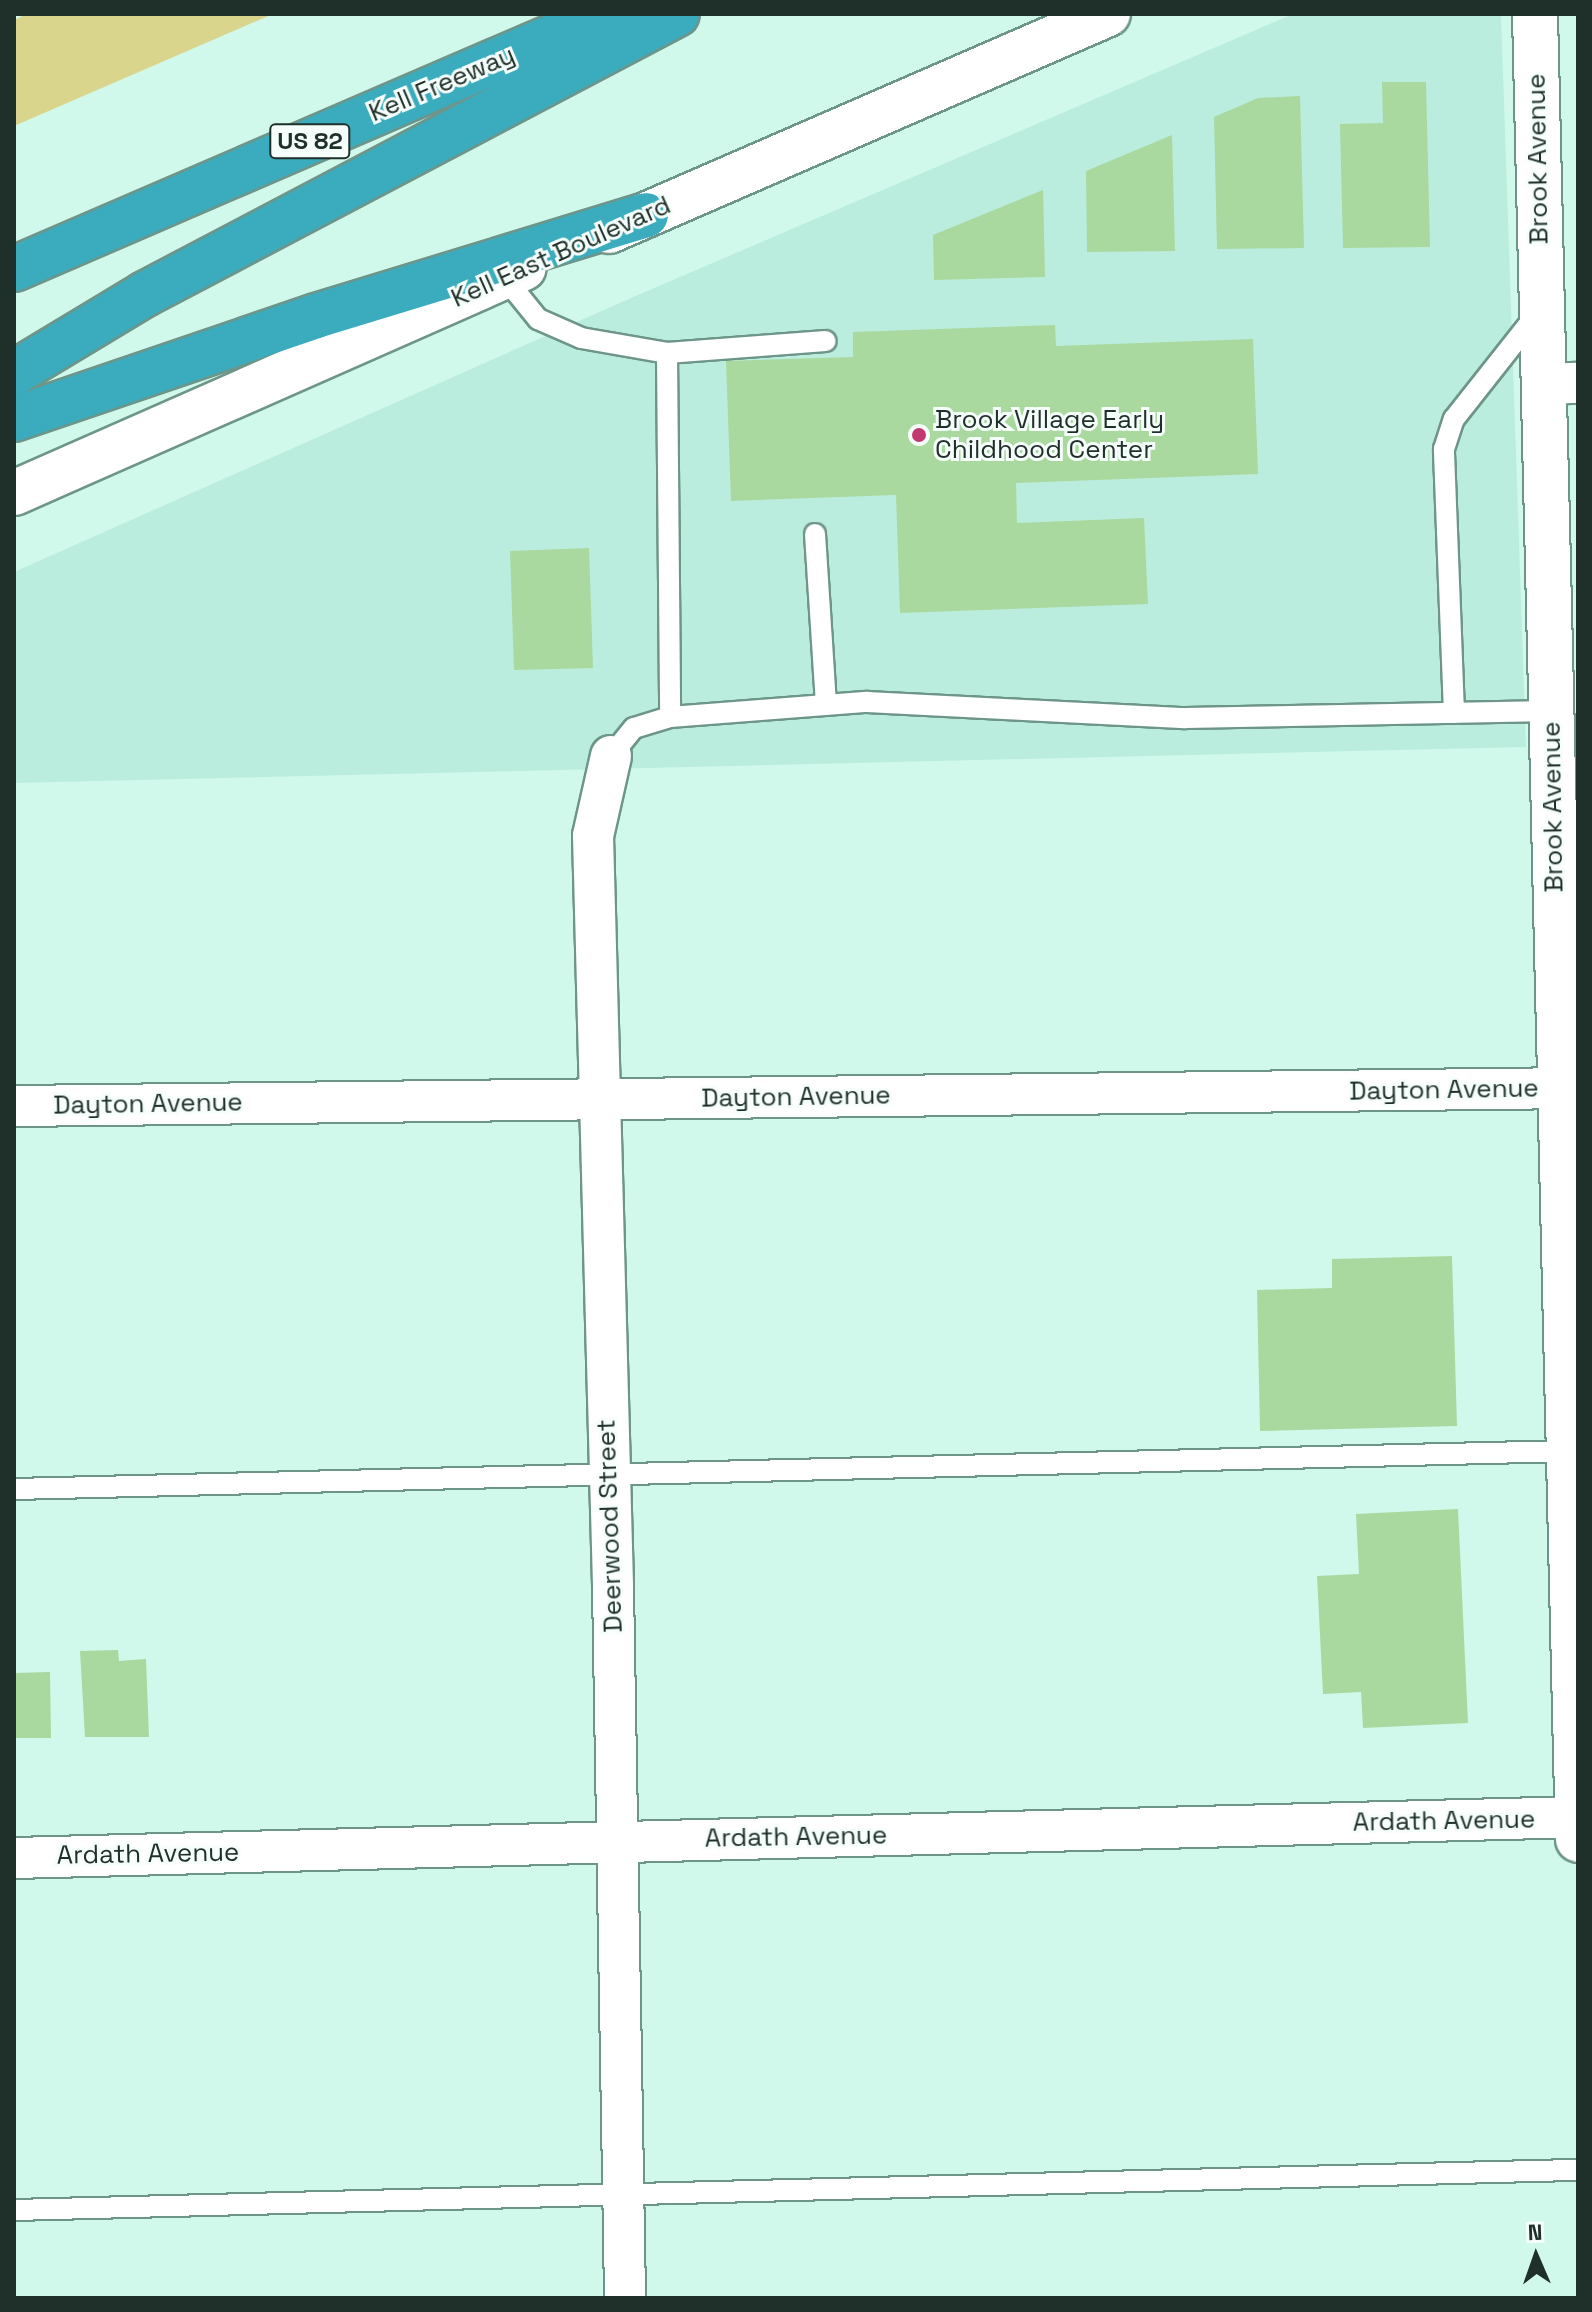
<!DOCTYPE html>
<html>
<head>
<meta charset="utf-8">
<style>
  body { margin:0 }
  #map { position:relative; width:1592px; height:2312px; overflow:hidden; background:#d0f9ec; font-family:"Space Grotesk",sans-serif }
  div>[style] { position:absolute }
  .built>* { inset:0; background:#bbedde }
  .green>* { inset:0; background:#dad58d }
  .building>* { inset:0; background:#a9d99e }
  .roads { filter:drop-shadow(2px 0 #6e9589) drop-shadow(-2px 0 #6e9589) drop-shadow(0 2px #6e9589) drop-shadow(0 -2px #6e9589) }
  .service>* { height:20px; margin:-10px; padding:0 10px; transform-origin:10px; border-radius:10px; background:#fff }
  .minor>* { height:40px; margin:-20px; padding:0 20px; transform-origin:20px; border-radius:20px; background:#fff }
  .tertiary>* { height:44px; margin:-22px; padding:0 22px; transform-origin:22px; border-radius:22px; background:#fff }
  .secondary>* { height:44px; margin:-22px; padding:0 22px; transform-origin:22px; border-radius:22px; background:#fff }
  .motorway>* { height:44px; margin:-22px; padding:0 22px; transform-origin:22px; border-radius:22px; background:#3aacbd }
  .dots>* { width:22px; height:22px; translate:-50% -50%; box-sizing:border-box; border:4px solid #f6fefb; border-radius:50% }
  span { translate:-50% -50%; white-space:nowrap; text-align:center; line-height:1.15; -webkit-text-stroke:6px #f6fefb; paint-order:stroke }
  .shield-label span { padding:2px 6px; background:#f6fefb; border:2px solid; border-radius:6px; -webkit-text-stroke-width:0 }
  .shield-label { font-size:24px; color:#1f2f2a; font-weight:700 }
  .street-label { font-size:26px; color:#1f2f2a }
  .poi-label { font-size:26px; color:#1f2f2a }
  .left { translate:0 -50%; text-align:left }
  .frame { position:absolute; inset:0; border:16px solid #1f2f2a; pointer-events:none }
  .north { position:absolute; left:1496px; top:2216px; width:80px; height:80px; -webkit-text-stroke:6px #f6fefb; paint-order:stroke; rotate:358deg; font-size:22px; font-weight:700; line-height:32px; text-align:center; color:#1f2f2a }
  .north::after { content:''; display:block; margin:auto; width:28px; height:36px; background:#1f2f2a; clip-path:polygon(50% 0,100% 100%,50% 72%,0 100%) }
</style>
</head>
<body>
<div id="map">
  <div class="built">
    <div style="clip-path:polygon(1293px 14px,1501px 14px,1526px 747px,14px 783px,14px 572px,631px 298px)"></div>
  </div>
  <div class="green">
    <div style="clip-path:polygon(27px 14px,273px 14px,14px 126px,14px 20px)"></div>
  </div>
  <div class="building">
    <div style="clip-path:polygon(1382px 82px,1426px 82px,1430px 247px,1343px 248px,1340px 124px,1383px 123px)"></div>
    <div style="clip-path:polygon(1300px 96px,1304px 248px,1217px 249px,1214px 117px,1258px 98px)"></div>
    <div style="clip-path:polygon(1172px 135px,1175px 251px,1087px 252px,1086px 171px)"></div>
    <div style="clip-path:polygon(1043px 190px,1045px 277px,934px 280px,933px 235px)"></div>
    <div style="clip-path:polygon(1055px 325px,1056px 346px,1253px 339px,1258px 474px,1016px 483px,1017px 523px,1144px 518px,1148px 604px,900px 613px,896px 495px,731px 501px,726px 361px,853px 357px,853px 332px)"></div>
    <div style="clip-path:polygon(589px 548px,593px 668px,514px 670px,510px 551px)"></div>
    <div style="clip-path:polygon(1452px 1256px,1457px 1426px,1260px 1431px,1257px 1290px,1332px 1288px,1332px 1259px)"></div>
    <div style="clip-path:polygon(1458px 1509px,1468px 1723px,1363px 1728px,1361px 1692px,1323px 1694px,1317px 1576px,1359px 1574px,1356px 1514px)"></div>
    <div style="clip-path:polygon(118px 1650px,119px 1661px,146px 1659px,149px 1737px,85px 1737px,80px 1651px)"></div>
    <div style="clip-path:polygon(50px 1672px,51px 1738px,14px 1738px,14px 1673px)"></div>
  </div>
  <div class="roads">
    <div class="service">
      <div style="left:504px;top:277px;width:54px;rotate:51deg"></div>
      <div style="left:538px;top:319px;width:47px;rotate:23.8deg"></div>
      <div style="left:581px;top:338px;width:87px;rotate:9.9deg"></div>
      <div style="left:667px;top:353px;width:159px;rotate:-4.3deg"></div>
      <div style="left:667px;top:353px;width:364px;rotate:89.5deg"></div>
      <div style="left:815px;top:534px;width:171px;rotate:86.3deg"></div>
      <div style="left:1454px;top:713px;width:264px;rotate:-92.2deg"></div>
      <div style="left:1444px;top:449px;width:32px;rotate:-72deg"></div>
      <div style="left:1454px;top:419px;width:132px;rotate:-51.7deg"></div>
      <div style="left:611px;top:756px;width:36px;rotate:-51deg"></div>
      <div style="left:634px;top:728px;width:38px;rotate:-17deg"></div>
      <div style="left:670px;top:717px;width:198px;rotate:-4.4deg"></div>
      <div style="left:867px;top:702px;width:319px;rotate:2.9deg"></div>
      <div style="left:1186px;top:718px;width:365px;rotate:-1.1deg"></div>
      <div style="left:14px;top:1489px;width:1560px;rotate:-1.4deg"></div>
      <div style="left:14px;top:2210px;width:1565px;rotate:-1.47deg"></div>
    </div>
    <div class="minor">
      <div style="left:1543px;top:384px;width:35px;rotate:-2deg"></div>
      <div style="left:611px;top:756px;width:82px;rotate:102.7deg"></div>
      <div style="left:593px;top:836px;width:751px;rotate:88.47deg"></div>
      <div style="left:613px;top:1587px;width:711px;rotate:89.03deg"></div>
      <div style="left:14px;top:1106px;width:1564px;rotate:-0.66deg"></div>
      <div style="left:14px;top:1858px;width:1565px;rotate:-1.5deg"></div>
    </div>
    <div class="tertiary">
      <div style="left:1535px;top:14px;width:1826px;rotate:88.65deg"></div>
    </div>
    <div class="secondary">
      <div style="left:609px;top:231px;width:544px;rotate:-23.5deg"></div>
      <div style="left:14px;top:493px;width:557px;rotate:-23.81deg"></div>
    </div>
    <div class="motorway">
      <div style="left:14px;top:269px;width:644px;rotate:-23.34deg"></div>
      <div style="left:14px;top:373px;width:153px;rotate:-31.1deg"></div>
      <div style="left:145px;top:294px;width:601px;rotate:-27.76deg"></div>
      <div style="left:14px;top:419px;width:319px;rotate:-18.8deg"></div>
      <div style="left:316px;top:316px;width:345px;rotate:-17deg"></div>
    </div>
  </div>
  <div class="dots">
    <div style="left:919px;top:435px;background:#c3396f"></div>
  </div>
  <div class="shield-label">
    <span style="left:310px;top:141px">US 82</span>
  </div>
  <div class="street-label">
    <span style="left:442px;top:84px;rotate:-23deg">Kell Freeway</span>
    <span style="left:1538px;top:159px;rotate:-91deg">Brook Avenue</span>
    <span style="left:561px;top:252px;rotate:-24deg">Kell East Boulevard</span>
    <span style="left:1553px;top:807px;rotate:-91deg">Brook Avenue</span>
    <span style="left:1444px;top:1090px;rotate:-1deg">Dayton Avenue</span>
    <span style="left:796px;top:1097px;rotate:-1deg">Dayton Avenue</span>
    <span style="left:148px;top:1104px;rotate:-1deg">Dayton Avenue</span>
    <span style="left:610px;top:1526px;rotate:-92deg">Deerwood Street</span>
    <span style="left:1444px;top:1821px;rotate:-1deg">Ardath Avenue</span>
    <span style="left:796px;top:1837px;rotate:-1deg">Ardath Avenue</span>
    <span style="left:148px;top:1854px;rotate:-1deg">Ardath Avenue</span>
  </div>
  <div class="poi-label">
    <span class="left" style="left:935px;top:435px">Brook Village Early<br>Childhood Center</span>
  </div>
  <div class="frame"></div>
  <div class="north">N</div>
</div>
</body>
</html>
